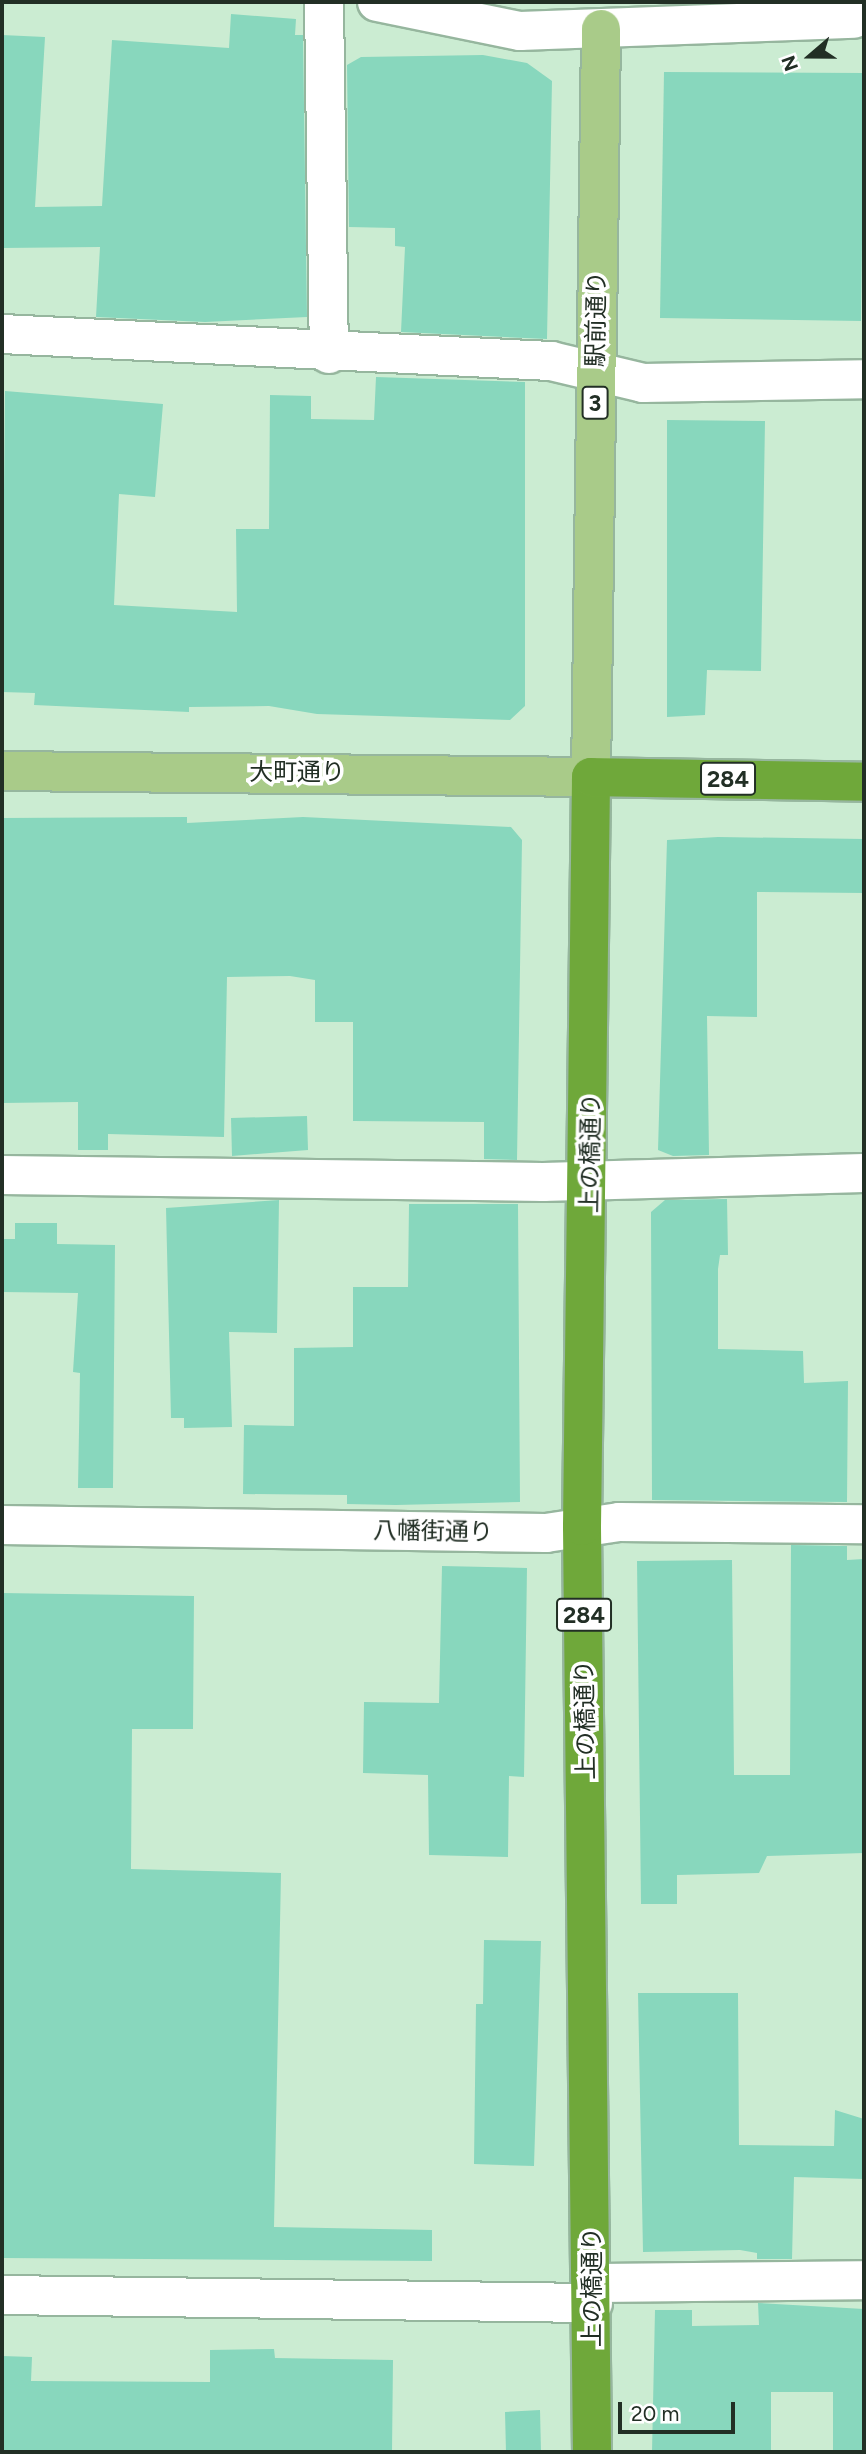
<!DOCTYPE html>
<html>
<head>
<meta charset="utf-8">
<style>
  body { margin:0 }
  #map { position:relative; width:866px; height:2454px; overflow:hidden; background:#cbecd2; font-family:Figtree,"Noto Sans JP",sans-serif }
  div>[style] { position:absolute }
  .building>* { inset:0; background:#88d7bd }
  .roads { filter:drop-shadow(2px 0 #96b69e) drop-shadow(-2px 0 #96b69e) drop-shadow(0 2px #96b69e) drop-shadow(0 -2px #96b69e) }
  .minor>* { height:38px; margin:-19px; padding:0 19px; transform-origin:19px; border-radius:19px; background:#fff }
  .major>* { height:38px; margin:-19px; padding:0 19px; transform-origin:19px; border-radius:19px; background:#a9cb89 }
  .highway>* { height:38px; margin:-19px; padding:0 19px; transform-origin:19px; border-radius:19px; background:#6fa83a }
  span { translate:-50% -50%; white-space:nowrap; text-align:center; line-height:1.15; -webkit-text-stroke:7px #fff; paint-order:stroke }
  .shield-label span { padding:2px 5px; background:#fff; border:2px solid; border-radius:5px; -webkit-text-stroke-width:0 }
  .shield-label { font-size:23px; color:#222f25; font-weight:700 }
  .street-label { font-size:24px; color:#222f25 }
  .frame { position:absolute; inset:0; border:4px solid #222f25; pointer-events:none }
  .north { position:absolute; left:775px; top:21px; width:70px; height:70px; -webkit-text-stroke:5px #fff; paint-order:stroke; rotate:250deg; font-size:19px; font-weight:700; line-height:28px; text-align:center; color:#222f25 }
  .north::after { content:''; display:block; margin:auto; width:24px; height:32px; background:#222f25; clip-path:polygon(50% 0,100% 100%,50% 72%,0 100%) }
  .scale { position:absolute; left:618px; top:2402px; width:117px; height:32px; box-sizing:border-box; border:4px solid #222f25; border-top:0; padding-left:9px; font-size:21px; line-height:24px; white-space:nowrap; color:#222f25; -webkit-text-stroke:5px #fff; paint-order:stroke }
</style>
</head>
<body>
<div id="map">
  <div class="building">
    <div style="clip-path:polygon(231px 14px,296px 19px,295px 35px,303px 35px,307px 317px,205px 322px,96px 317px,100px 247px,2px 248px,2px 35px,45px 37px,35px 207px,102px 206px,112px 40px,229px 48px)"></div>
    <div style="clip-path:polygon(483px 55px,527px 63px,552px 81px,547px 339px,401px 332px,405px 247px,395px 246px,395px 228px,349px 227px,347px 65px,361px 57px)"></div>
    <div style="clip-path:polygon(664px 72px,864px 73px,861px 321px,660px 318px)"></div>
    <div style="clip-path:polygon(376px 377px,525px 382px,525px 706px,510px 720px,317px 714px,269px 706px,189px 707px,189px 712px,34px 705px,35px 693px,2px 692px,5px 391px,163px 404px,155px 497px,119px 494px,114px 605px,237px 612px,236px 529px,269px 529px,270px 395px,311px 396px,311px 419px,374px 420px)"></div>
    <div style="clip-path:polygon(667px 420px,765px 421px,761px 671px,707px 670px,705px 715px,667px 717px)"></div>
    <div style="clip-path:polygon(187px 817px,187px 823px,303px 817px,511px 827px,522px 840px,517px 1160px,484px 1159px,484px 1122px,353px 1121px,353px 1022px,315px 1022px,315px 980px,290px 976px,227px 977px,224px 1137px,108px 1134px,108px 1150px,78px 1150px,78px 1102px,2px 1103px,2px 818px)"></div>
    <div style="clip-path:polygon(718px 837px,864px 839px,864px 893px,757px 892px,757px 1017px,707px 1016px,709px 1155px,673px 1156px,658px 1150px,667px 840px)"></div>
    <div style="clip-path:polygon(307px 1116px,308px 1150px,232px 1156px,231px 1118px)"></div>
    <div style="clip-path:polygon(727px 1199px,728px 1255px,720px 1255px,718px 1269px,718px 1349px,803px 1351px,804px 1383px,848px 1381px,847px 1502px,652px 1500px,651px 1212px,665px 1200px)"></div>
    <div style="clip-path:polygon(279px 1200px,277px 1333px,229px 1332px,232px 1427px,184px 1428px,184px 1418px,171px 1418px,166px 1208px)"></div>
    <div style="clip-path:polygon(409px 1204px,518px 1204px,520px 1502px,396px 1505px,347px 1504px,347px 1495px,243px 1494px,244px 1425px,294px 1426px,294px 1348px,353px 1347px,353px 1287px,408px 1287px)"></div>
    <div style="clip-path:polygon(15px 1223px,57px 1223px,57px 1244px,115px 1245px,113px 1488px,78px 1488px,80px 1373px,73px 1372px,78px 1293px,2px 1292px,2px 1239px,15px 1239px)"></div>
    <div style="clip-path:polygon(791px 1545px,847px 1546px,847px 1560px,864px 1559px,864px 1853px,767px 1856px,759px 1873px,677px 1875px,677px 1904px,641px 1904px,637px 1561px,732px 1560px,734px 1775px,790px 1775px)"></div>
    <div style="clip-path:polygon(442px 1566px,527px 1568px,524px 1777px,509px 1776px,508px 1857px,429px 1855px,428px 1775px,363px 1773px,364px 1702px,439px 1703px)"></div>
    <div style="clip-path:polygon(2px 1593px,194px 1596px,193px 1729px,132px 1729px,131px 1869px,281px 1873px,274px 2227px,432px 2230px,432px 2261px,2px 2258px)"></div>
    <div style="clip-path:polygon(484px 1940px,541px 1941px,534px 2166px,474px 2164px,476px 2004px,483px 2004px)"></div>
    <div style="clip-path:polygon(638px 1993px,738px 1993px,739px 2145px,834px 2146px,835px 2110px,864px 2119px,864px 2179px,794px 2177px,792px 2259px,757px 2259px,757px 2253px,740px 2250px,643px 2252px)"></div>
    <div style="clip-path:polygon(758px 2303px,864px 2309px,864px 2452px,833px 2452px,833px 2392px,771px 2392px,771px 2452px,652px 2452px,655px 2310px,692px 2310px,692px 2326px,759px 2325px)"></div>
    <div style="clip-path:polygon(274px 2349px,275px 2358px,393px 2360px,392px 2452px,2px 2452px,2px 2356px,32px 2357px,31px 2381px,210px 2382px,210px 2350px)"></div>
    <div style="clip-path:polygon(540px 2410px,541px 2452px,506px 2452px,505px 2412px)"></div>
  </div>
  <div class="roads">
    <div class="minor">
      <div style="left:324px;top:2px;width:352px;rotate:89.2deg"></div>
      <div style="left:377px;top:2px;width:146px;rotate:11.5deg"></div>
      <div style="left:520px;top:31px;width:334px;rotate:-2.1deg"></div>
      <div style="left:2px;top:334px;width:550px;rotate:2.82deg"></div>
      <div style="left:551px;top:361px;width:95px;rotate:13.4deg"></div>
      <div style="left:643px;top:383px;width:221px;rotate:-1deg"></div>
      <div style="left:2px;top:1175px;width:541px;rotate:0.74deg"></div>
      <div style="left:543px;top:1182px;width:321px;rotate:-1.6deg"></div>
      <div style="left:2px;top:1525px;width:544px;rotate:0.84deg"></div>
      <div style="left:546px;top:1533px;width:74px;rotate:-8.6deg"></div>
      <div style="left:619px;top:1522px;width:245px;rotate:0.5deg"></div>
      <div style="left:594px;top:2283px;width:270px;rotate:-0.6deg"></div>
      <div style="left:2px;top:2295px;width:591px;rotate:0.78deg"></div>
    </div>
    <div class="major">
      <div style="left:2px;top:771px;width:589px;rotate:0.58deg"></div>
      <div style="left:591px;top:777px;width:748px;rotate:-89.23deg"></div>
    </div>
    <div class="highway">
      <div style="left:592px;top:2452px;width:926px;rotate:-90.62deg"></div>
      <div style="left:582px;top:1526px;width:749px;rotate:-89.31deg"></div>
      <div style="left:591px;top:777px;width:273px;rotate:1deg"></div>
    </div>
  </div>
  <div class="shield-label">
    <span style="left:595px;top:403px">3</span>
    <span style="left:728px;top:779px">284</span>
    <span style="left:584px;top:1615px">284</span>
  </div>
  <div class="street-label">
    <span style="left:596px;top:319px;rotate:-89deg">駅前通り</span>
    <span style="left:297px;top:772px">大町通り</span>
    <span style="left:590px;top:1153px;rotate:-89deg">上の橋通り</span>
    <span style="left:433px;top:1531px;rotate:1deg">八幡街通り</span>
    <span style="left:585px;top:1720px;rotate:-91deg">上の橋通り</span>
    <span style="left:592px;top:2287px;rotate:-90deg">上の橋通り</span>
  </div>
  <div class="frame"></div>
  <div class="north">N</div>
  <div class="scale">20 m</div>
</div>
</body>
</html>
